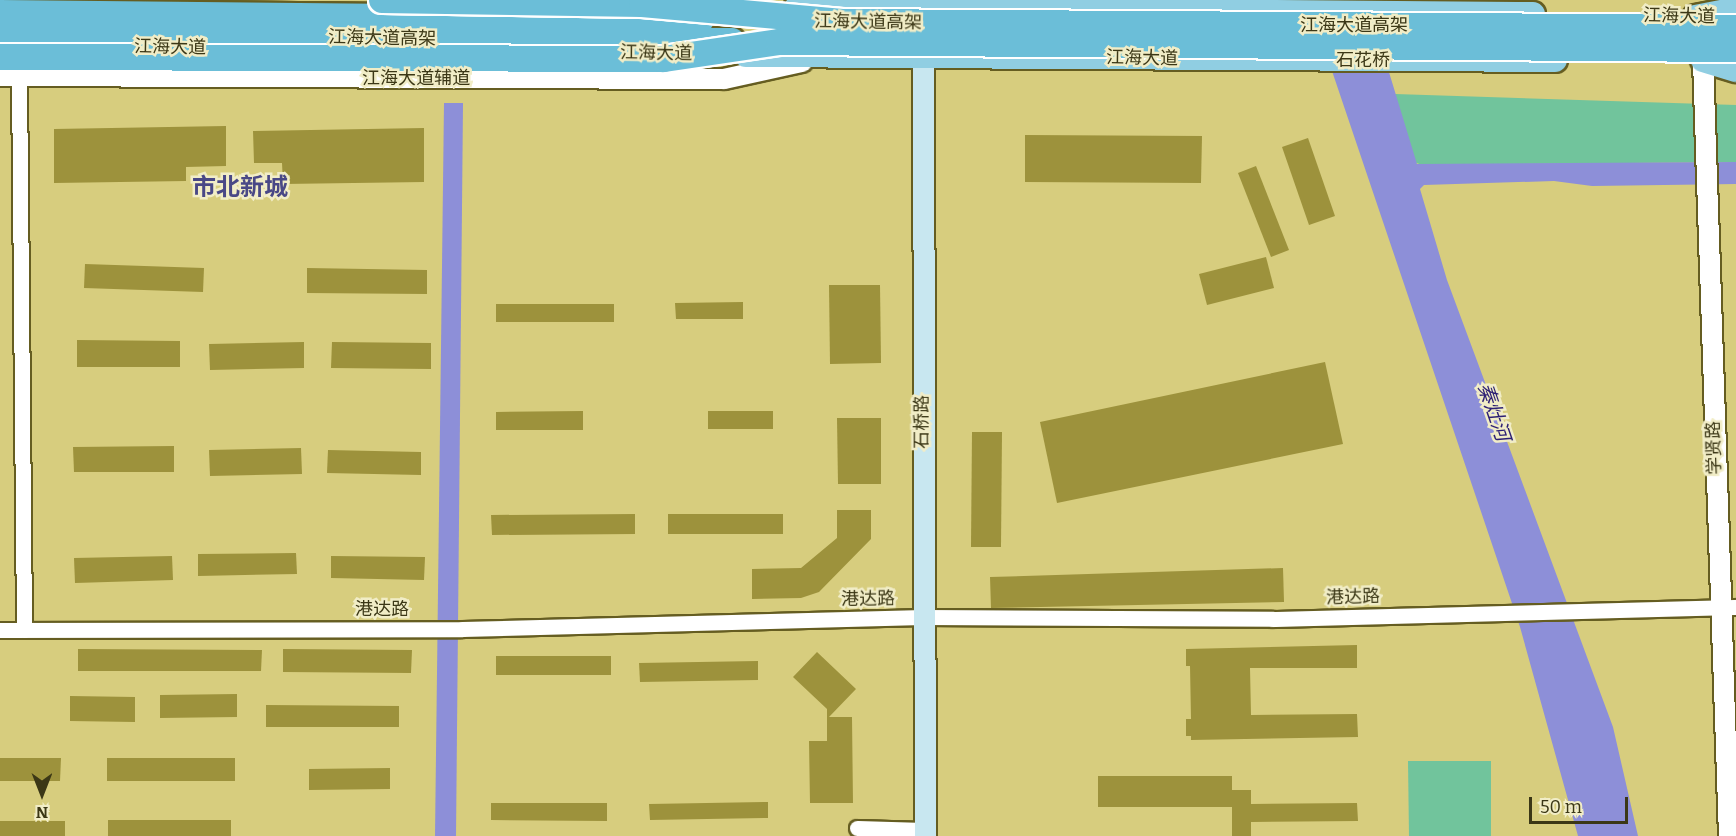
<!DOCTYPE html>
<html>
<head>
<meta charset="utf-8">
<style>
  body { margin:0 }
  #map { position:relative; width:1736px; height:836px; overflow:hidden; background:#d7cd7e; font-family:Bitter,"Noto Sans SC",serif }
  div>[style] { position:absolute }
  .green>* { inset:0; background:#71c49c }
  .water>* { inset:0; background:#8d8fd8 }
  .building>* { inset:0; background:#9d923c }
  .roads { filter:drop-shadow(2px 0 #655d21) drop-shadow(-2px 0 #655d21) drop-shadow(0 2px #655d21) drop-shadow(0 -2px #655d21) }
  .minor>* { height:15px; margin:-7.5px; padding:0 7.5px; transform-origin:7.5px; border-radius:7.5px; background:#fff }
  .tertiary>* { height:20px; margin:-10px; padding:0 10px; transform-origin:10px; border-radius:10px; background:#fff }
  .secondary>* { height:21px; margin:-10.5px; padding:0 10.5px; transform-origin:10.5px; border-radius:10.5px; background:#c8e7f0 }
  .primary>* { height:24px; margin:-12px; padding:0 12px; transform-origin:12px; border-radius:12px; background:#90cee2 }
  .trunk>* { height:26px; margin:-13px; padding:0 13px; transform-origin:13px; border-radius:13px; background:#6bbed8 }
  .bridges { filter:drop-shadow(2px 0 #fff) drop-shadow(-2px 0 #fff) drop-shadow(0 2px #fff) drop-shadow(0 -2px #fff) }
  .trunk-bridge>* { height:26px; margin:-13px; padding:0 13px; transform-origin:13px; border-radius:13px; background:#6bbed8 }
  span { translate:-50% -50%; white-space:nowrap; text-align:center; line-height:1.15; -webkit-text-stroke:5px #f1edc7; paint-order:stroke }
  .street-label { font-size:18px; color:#3b3716 }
  .water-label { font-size:20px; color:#2c1f74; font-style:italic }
  .district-label { font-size:24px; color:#494886; font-weight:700 }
  .north { position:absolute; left:12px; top:764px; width:60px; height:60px; -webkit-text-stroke:4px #f1edc7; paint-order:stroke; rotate:180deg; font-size:16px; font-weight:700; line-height:24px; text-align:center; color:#3b3716 }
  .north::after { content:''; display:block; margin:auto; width:21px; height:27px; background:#3b3716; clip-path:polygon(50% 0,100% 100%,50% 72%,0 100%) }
  .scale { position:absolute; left:1529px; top:797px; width:99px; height:27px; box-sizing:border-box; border:3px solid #3b3716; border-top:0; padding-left:8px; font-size:18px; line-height:21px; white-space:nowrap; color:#3b3716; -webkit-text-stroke:4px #f1edc7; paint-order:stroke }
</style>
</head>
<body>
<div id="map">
  <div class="green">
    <div style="clip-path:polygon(1395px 94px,1736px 105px,1736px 162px,1422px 165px,1414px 162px)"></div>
    <div style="clip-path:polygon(1408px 761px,1491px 761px,1491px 836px,1409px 836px)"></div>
  </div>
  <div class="water">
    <div style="clip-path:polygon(1308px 0,1367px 0,1417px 164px,1736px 162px,1736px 184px,1592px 186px,1554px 181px,1424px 185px,1420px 189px,1447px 280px,1613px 727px,1638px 836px,1578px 836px,1520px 627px)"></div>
    <div style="clip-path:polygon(444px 103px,463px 103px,456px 836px,435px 836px)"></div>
  </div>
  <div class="building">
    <div style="clip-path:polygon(226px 126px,226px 166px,186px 167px,186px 181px,54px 183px,54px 129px)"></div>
    <div style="clip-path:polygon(424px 128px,424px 182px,283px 184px,282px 163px,254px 163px,253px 131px)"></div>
    <div style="clip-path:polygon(1025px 135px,1202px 136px,1201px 183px,1025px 182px)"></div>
    <div style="clip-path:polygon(1308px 138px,1335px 216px,1309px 225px,1282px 147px)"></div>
    <div style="clip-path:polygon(1256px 166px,1289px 250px,1271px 257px,1238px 173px)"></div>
    <div style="clip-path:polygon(1266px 257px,1274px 288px,1207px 305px,1199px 274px)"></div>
    <div style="clip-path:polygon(85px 264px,204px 268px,203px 292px,84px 288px)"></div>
    <div style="clip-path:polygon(307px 268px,427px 270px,427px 294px,307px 293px)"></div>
    <div style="clip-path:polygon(829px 285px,880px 285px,881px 363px,830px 364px)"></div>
    <div style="clip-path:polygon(743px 302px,743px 319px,676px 319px,675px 303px)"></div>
    <div style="clip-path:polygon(496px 304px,614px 304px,614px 322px,496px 322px)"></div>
    <div style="clip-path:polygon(77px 340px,180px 341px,180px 367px,77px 367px)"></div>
    <div style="clip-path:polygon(304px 342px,304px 368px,210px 370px,209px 344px)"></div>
    <div style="clip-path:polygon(332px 342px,431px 343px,431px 369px,331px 368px)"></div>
    <div style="clip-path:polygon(1325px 362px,1343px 444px,1057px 503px,1040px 422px)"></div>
    <div style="clip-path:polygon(583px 411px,583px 430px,496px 430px,496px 412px)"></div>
    <div style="clip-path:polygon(708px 411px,773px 411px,773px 429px,708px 429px)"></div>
    <div style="clip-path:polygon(837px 418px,881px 418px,881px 484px,838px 484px)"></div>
    <div style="clip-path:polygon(972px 432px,1002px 432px,1001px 547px,971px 547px)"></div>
    <div style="clip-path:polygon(174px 446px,174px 472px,74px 472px,73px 447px)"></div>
    <div style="clip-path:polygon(301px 448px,302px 474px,210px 476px,209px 450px)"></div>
    <div style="clip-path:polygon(328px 450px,421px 452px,421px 475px,327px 473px)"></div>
    <div style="clip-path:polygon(837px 510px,871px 510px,871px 539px,819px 592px,801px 598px,752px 599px,752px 569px,801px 568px,837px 538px)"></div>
    <div style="clip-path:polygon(635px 514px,635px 534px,492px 535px,491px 515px)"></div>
    <div style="clip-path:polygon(668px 514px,783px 514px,783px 534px,668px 534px)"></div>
    <div style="clip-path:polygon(296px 553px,297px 574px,198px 576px,198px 554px)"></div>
    <div style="clip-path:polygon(172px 556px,173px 580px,75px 583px,74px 558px)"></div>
    <div style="clip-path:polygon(331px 556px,425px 557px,424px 580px,331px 578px)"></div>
    <div style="clip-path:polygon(1283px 568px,1284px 602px,991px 608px,990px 577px)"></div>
    <div style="clip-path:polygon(1357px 645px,1357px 668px,1250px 668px,1251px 715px,1357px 714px,1358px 737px,1191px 740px,1191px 736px,1186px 736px,1186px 719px,1191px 719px,1190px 666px,1186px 666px,1186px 649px)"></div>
    <div style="clip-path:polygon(78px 649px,262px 650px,261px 671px,78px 671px)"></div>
    <div style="clip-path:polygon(283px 649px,412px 650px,411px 673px,283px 672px)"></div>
    <div style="clip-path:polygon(817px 652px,856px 689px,829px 717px,852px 717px,853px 803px,810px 803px,809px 741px,827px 741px,827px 709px,793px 677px)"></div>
    <div style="clip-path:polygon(496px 656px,611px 656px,611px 675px,496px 675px)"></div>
    <div style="clip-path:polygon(758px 661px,758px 680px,640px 682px,639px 663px)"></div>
    <div style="clip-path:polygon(237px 694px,237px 717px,160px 718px,160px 695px)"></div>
    <div style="clip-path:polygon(70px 696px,135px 697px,135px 722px,70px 721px)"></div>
    <div style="clip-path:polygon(266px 705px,399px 706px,399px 727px,266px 727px)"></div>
    <div style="clip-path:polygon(0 758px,61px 758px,60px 781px,0 781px)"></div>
    <div style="clip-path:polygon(107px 758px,235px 758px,235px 781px,107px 781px)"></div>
    <div style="clip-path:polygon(390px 768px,390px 789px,309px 790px,309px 769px)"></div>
    <div style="clip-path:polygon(1098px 776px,1232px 776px,1232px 790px,1251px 790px,1251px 804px,1357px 803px,1358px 821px,1251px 822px,1251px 836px,1232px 836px,1232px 807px,1098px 807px)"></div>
    <div style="clip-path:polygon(768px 802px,768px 818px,650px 820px,649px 804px)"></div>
    <div style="clip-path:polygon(491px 803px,607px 803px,607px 821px,491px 820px)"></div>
    <div style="clip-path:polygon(108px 820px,231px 820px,231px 836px,108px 836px)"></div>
    <div style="clip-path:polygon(0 821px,65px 821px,65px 836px,0 836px)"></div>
  </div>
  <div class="roads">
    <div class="minor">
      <div style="left:19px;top:76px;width:554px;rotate:89.48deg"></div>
      <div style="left:0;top:630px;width:462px;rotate:-0.1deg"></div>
      <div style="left:462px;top:629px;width:461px;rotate:-1.5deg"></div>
      <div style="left:923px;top:617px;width:350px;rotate:0.3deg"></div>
      <div style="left:1273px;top:619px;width:463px;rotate:-1.5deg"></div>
      <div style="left:857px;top:828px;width:68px;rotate:1.7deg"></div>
    </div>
    <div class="tertiary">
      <div style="left:1703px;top:60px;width:776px;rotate:88.08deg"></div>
      <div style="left:0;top:76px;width:724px;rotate:0.24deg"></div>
      <div style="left:724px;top:79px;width:80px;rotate:-12.3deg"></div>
    </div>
    <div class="secondary">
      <div style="left:923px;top:42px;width:794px;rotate:89.86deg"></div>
    </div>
    <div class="primary">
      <div style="left:796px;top:8px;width:737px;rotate:0.47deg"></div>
      <div style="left:1695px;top:17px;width:42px;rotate:-11deg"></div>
      <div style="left:746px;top:55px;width:809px;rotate:0.35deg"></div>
      <div style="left:1703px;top:60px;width:34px;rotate:17deg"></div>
    </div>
    <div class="trunk">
      <div style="left:0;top:13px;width:701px;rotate:0.57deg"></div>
      <div style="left:0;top:34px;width:732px;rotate:0.55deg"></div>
    </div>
  </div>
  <div class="bridges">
    <div class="trunk-bridge">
      <div style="left:382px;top:0;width:260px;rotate:0.9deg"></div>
      <div style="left:642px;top:4px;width:201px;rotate:5.1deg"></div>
      <div style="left:842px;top:22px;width:894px;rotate:0.38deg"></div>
      <div style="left:0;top:57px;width:664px;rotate:0.17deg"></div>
      <div style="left:664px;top:59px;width:116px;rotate:-8.4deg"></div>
      <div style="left:779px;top:42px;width:957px;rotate:0.42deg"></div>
    </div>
  </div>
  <div class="street-label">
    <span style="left:1679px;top:16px;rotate:1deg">江海大道</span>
    <span style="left:868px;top:22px;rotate:1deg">江海大道高架</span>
    <span style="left:1354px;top:25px">江海大道高架</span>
    <span style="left:382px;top:38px;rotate:1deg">江海大道高架</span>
    <span style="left:170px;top:47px;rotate:1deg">江海大道</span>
    <span style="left:656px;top:53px;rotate:1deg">江海大道</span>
    <span style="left:1142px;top:58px;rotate:1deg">江海大道</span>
    <span style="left:1363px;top:60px">石花桥</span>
    <span style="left:416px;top:78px">江海大道辅道</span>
    <span style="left:922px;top:422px;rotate:-90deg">石桥路</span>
    <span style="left:1714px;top:448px;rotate:-92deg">学贤路</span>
    <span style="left:1353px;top:597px;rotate:-2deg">港达路</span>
    <span style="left:868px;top:599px;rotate:-1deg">港达路</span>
    <span style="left:382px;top:609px">港达路</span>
  </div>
  <div class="water-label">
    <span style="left:1494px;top:412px;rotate:71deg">秦灶河</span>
  </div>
  <div class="district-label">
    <span style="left:240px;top:188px">市北新城</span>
  </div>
  <div class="north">N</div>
  <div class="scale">50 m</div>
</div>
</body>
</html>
